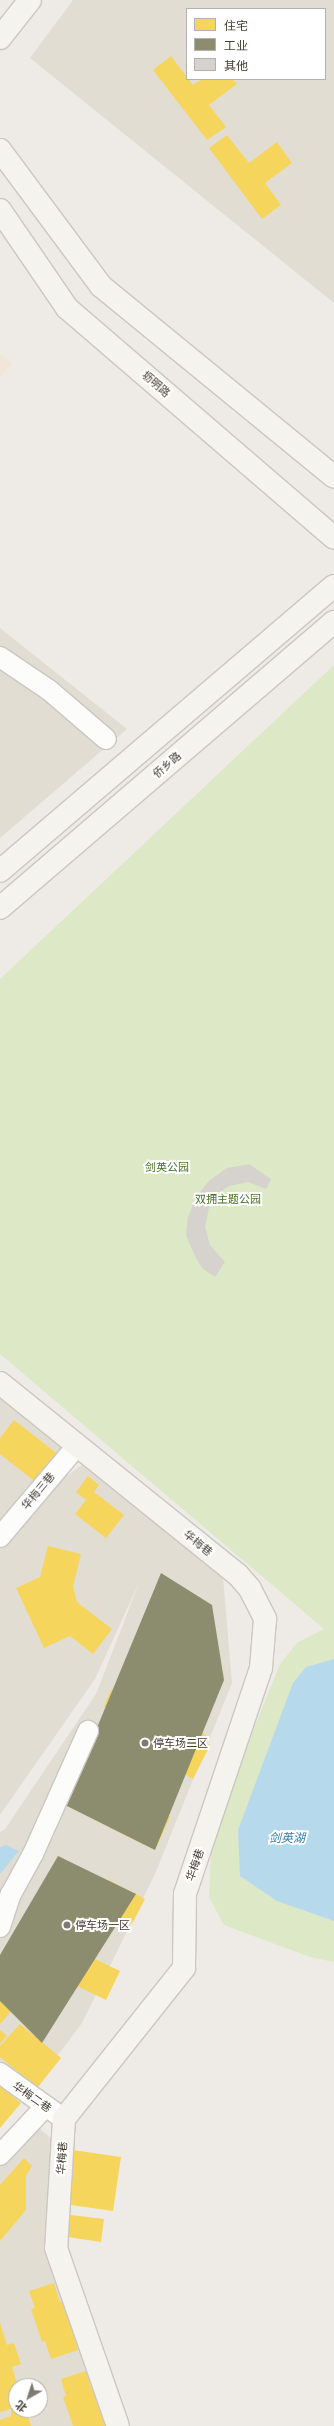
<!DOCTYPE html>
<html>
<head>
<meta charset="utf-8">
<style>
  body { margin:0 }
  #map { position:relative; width:334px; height:2426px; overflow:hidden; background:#eeebe6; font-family:"Public Sans","Noto Sans SC",sans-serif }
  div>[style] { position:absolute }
  .residential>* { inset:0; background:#e2ddd3 }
  .commercial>* { inset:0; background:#f1e6d8 }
  .green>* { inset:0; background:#dce8c6 }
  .water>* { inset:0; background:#b7d9ec }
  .homes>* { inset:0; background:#f6d55c }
  .industry>* { inset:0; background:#8c8c6e }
  .building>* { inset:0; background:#d6d2cd }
  .roads { filter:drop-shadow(1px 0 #cac7c2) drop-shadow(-1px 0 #cac7c2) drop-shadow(0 1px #cac7c2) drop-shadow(0 -1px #cac7c2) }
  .street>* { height:20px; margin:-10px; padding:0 10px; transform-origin:10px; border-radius:10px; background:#fcfcfb }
  .secondary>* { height:22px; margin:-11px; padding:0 11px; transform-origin:11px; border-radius:11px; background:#f5f3ed }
  .dots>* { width:11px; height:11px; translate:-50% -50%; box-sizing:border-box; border:2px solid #fff; border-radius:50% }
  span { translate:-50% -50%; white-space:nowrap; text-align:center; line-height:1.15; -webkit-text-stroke:4px #fff; paint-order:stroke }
  .street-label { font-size:11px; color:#423c33 }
  .park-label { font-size:11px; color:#477229 }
  .poi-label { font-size:11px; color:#423c33 }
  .left { translate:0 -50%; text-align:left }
  .water-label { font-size:12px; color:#307cab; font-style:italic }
  .legend { position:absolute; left:186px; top:8px; width:140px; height:72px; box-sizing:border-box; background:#fff; border:1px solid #b3b1ad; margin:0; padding:5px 7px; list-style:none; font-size:12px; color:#423c33 }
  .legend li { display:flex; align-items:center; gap:8px; height:20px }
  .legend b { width:20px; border:1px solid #b3b1ad }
  .north { position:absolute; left:8px; top:2378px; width:40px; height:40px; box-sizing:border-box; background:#fff; border:1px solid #b3b1ad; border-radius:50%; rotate:219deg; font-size:11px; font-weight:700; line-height:16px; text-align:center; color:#423c33 }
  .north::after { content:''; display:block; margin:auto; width:14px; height:18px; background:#7e7972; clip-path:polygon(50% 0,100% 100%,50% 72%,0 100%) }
</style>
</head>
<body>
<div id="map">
  <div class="residential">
    <div style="clip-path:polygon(evenodd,73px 0,334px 0,334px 303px,30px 58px,73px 0,187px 9px,325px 9px,325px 79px,187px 79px,187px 9px)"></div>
    <div style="clip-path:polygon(0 628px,127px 729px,0 838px)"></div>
    <div style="clip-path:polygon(0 1395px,73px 1455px,0 1537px)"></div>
    <div style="clip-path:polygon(88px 1461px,222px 1565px,232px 1683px,155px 1874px,82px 2023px,35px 2086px,0 2073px,0 1832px,5px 1829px,96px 1694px,139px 1583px,95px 1679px,0 1815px,0 1547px,41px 1494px)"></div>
    <div style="clip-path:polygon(evenodd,38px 2127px,59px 2145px,47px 2251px,107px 2426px,0 2426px,0 2161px,38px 2127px,16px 2386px,40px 2386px,40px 2410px,16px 2410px,16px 2386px)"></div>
  </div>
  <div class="commercial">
    <div style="clip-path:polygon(0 354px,12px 363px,0 378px)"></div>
  </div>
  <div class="green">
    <div style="clip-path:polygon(334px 665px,334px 1962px,310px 1957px,224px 1925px,209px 1897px,212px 1832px,280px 1664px,298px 1642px,324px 1629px,0 1354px,0 979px)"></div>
  </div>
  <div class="water">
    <div style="clip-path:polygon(334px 1659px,334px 1921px,277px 1901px,240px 1876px,238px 1830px,293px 1683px,306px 1667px)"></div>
    <div style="clip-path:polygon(6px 1845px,19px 1851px,0 1874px,0 1847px)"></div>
  </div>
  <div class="homes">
    <div style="clip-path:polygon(171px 56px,193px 85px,202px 79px,233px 79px,237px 84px,209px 105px,226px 127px,207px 140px,153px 70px)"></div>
    <div style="clip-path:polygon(227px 135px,249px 163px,277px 142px,292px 163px,265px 183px,281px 205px,262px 219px,209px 148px)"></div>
    <div style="clip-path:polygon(14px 1420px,59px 1455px,37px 1483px,0 1454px,0 1438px)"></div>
    <div style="clip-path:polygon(88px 1476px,99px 1485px,94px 1492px,124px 1515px,106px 1538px,75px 1514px,86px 1500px,76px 1492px)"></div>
    <div style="clip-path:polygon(48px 1546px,81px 1554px,73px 1586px,77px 1602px,112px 1629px,93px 1654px,70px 1636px,44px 1648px,16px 1588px,40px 1577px)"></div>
    <div style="clip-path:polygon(111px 1690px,125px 1697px,127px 1707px,158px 1721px,143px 1753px,98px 1732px,109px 1709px,104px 1707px)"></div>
    <div style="clip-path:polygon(162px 1723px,190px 1738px,194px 1729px,206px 1735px,206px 1743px,210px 1745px,193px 1779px,146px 1753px)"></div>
    <div style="clip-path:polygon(77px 1770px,120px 1792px,103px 1824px,65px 1805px,73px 1792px,67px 1788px)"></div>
    <div style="clip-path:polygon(124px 1794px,170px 1817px,155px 1850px,108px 1827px)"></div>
    <div style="clip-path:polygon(58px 1856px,93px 1874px,73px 1912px,38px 1894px)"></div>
    <div style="clip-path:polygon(109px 1880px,145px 1899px,132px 1924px,96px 1905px)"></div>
    <div style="clip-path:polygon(64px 1944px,120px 1971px,106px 2000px,50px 1973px)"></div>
    <div style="clip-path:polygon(0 1998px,13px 2009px,0 2024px)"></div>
    <div style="clip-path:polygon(20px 2024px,61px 2058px,37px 2088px,0 2057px,0 2046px)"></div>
    <div style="clip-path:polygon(0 2030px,7px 2036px,0 2044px)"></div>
    <div style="clip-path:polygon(0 2086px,21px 2103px,0 2128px)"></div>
    <div style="clip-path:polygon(66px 2149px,121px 2157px,113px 2211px,64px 2204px,63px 2214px,104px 2219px,101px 2242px,54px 2235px)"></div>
    <div style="clip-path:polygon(24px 2158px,32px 2166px,26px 2176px,26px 2210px,0 2241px,0 2185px)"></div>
    <div style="clip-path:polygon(54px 2283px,60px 2302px,67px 2300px,77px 2332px,73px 2333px,78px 2350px,51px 2359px,45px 2341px,42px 2342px,31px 2309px,35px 2308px,29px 2291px)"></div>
    <div style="clip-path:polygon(0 2323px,7px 2345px,14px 2343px,21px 2364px,12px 2367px,18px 2386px,16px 2410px,34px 2410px,35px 2414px,28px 2416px,31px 2426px,0 2426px,0 2420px,11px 2416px,11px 2409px,0 2412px)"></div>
    <div style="clip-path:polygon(86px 2371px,92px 2390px,98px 2388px,109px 2420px,105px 2421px,106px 2426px,73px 2426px,63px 2397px,66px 2396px,61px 2379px)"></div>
  </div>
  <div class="industry">
    <div style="clip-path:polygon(161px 1573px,212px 1605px,224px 1680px,155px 1850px,65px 1805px)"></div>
    <div style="clip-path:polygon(58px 1856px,136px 1894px,42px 2043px,0 2001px,0 1955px)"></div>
  </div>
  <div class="building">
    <div style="clip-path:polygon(249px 1164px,271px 1179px,266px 1189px,248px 1182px,229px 1186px,217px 1194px,209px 1208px,205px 1227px,210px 1245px,225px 1262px,215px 1277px,202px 1268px,194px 1254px,186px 1235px,188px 1217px,196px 1197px,209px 1181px,227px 1168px)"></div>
  </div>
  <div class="roads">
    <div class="street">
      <div style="left:0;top:657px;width:59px;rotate:34deg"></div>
      <div style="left:49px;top:690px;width:75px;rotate:40.7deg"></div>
      <div style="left:0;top:1537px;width:119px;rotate:-49.8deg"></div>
      <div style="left:0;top:1927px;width:35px;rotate:-72deg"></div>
      <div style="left:11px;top:1894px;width:46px;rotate:-61.2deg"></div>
      <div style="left:33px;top:1854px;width:135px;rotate:-65.9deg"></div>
      <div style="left:0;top:2073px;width:79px;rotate:35.7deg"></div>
      <div style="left:0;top:2155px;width:66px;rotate:-46.8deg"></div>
    </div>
    <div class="secondary">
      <div style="left:0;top:38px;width:48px;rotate:-51.7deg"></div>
      <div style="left:0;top:150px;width:169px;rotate:53.4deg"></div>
      <div style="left:101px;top:286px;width:301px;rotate:39.3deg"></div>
      <div style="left:0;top:210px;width:119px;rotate:55.6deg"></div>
      <div style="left:67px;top:308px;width:352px;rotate:40.7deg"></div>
      <div style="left:0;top:871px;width:439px;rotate:-40.5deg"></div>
      <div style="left:0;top:908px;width:440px;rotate:-40.6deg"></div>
      <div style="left:0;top:1383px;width:306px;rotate:38.9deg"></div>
      <div style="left:238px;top:1575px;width:18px;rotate:49deg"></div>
      <div style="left:250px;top:1589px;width:34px;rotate:63deg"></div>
      <div style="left:265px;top:1619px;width:49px;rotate:94.7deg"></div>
      <div style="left:261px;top:1668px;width:238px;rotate:108.6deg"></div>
      <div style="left:185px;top:1894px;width:74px;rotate:90.8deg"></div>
      <div style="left:184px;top:1968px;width:193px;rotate:128.5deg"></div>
      <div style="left:64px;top:2119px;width:129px;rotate:93.5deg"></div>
      <div style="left:56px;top:2248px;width:188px;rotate:70.8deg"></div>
    </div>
  </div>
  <div class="dots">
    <div style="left:145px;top:1743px;background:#7e7972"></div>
    <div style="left:67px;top:1925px;background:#7e7972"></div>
  </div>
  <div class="street-label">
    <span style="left:156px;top:384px;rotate:41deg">坜明路</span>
    <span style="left:167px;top:765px;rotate:-41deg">侨乡路</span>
    <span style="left:38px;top:1491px;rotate:-50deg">华梅三巷</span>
    <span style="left:198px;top:1543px;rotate:39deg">华梅巷</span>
    <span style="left:195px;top:1865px;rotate:-71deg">华梅巷</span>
    <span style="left:32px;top:2097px;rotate:35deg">华梅二巷</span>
    <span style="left:62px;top:2158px;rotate:-86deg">华梅巷</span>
  </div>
  <div class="park-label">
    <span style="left:167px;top:1167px">剑英公园</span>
    <span style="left:228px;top:1199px">双拥主题公园</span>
  </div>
  <div class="poi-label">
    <span class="left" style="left:153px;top:1743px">停车场二区</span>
    <span class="left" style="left:75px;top:1925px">停车场一区</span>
  </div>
  <div class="water-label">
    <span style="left:287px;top:1839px">剑英湖</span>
  </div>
  <ul class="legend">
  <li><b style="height:11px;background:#f6d55c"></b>住宅</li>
  <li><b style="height:11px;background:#8c8c6e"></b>工业</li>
  <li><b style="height:11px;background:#d6d2cd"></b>其他</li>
  </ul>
  <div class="north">北</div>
</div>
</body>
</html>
